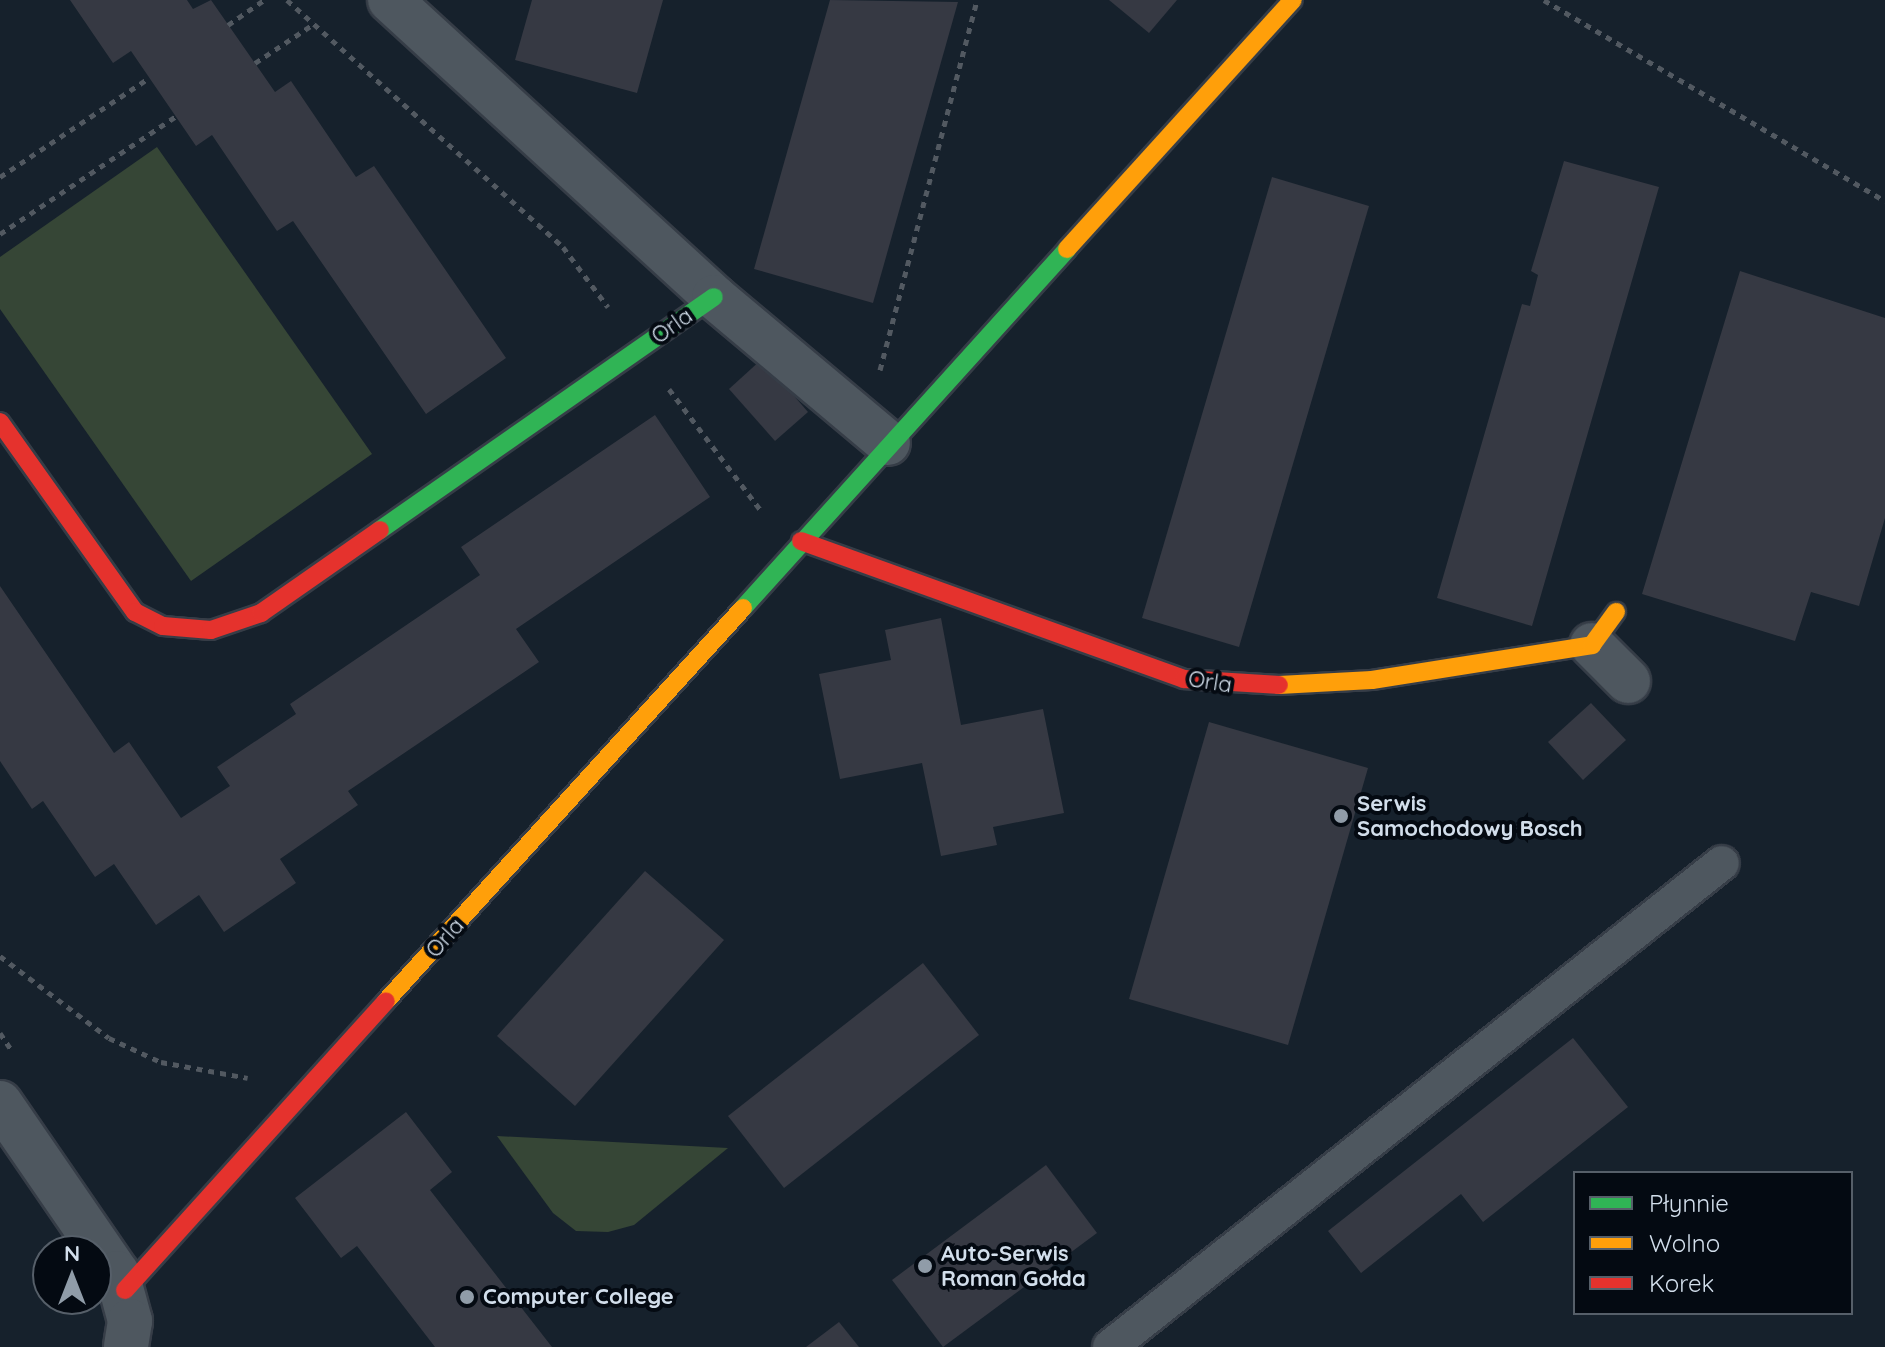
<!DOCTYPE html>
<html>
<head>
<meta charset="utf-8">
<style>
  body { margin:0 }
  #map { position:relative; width:1885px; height:1347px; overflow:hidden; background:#16212c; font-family:Quicksand,sans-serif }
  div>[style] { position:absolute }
  .green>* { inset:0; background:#364636 }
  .building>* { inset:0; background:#363943 }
  .path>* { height:5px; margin-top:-2.5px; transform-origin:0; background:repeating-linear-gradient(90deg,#525961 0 6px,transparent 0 12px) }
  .roads { filter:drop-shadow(2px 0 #363d47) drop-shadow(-2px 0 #363d47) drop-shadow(0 2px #363d47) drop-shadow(0 -2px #363d47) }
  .lane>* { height:34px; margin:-17px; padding:0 17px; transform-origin:17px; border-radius:17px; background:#4e575f }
  .street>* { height:44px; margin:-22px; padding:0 22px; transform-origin:22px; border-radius:22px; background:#4e575f }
  .fast>* { height:18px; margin:-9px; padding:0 9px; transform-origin:9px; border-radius:9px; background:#30b455 }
  .slow>* { height:18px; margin:-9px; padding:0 9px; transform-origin:9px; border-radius:9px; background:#ff9f0a }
  .jam>* { height:18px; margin:-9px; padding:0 9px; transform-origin:9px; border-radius:9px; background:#e5322d }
  .dots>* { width:22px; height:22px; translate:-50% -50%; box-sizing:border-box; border:4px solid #040a12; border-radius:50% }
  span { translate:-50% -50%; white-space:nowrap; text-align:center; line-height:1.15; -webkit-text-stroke:8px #040a12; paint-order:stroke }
  .street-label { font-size:22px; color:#d2deeb }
  .poi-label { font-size:22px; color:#d2deeb; font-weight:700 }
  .left { translate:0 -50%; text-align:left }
  .legend { position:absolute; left:1573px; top:1171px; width:280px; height:144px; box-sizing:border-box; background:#040a12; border:2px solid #565f69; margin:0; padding:10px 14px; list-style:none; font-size:24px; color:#d2deeb }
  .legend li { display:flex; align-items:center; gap:16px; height:40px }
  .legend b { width:40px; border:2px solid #565f69 }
  .north { position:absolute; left:32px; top:1235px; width:80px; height:80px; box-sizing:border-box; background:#040a12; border:2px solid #565f69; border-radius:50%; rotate:0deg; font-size:22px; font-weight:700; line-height:32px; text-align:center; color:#d2deeb }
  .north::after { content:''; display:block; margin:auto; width:28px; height:36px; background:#909ca8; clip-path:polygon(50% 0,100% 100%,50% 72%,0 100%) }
</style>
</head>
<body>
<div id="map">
  <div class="green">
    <div style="clip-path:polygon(157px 147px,372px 454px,191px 581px,0 309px,0 257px)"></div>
    <div style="clip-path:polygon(497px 1136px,728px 1148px,634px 1225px,608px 1232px,576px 1231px,553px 1213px)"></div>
  </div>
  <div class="building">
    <div style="clip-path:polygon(70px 0,187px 0,193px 9px,211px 0,275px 92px,291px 81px,356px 177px,374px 166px,506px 358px,426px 414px,293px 221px,277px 231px,212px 135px,196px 146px,131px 51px,113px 63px)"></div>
    <div style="clip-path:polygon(532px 0,663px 0,637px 93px,515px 60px)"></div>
    <div style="clip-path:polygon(830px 0,958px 2px,873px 303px,754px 269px)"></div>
    <div style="clip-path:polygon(1109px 0,1177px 0,1149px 33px)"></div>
    <div style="clip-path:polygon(1564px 161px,1659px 187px,1532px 626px,1437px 598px,1522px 304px,1530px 306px,1538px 275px,1531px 271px)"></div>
    <div style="clip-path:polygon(1272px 177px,1369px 206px,1239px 647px,1142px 618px)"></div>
    <div style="clip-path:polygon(1740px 271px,1885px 318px,1885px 518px,1859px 606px,1811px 592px,1795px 641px,1642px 594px)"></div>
    <div style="clip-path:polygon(762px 359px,808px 412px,775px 441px,729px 389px)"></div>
    <div style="clip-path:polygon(655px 415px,710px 497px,516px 629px,539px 662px,348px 791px,358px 805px,280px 859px,296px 883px,224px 932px,199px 895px,156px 925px,114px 864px,95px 877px,43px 801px,32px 809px,0 761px,0 586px,114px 753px,129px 742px,181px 818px,230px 786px,217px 767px,296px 714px,290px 704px,480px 575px,461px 547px)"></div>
    <div style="clip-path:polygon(941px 618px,961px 725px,1043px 709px,1064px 813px,993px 827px,997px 845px,941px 856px,922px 763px,840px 779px,819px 674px,891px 660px,885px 630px)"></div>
    <div style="clip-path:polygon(1591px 703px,1626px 740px,1583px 780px,1548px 742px)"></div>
    <div style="clip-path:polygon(1209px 722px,1368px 768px,1288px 1045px,1129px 999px)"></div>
    <div style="clip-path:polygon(645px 871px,724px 940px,575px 1106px,497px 1036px)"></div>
    <div style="clip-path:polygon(923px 963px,979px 1035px,784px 1188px,728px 1116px)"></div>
    <div style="clip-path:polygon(1573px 1038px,1628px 1107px,1483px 1222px,1461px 1194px,1361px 1273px,1328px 1231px)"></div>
    <div style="clip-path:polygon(406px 1112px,452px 1172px,430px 1190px,552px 1347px,435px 1347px,357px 1246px,341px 1258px,295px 1198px)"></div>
    <div style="clip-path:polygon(1046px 1165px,1097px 1233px,943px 1347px,892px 1280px)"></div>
    <div style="clip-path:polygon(839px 1322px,859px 1347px,806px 1347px)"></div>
  </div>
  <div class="path">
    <div style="left:287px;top:0;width:370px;rotate:41.8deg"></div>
    <div style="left:563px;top:247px;width:75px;rotate:53.1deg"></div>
    <div style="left:1544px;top:0;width:396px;rotate:30.5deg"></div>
    <div style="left:228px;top:25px;width:44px;rotate:-34.8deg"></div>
    <div style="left:255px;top:63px;width:72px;rotate:-33.7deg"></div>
    <div style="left:0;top:177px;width:179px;rotate:-33.6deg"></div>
    <div style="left:0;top:234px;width:211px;rotate:-33.8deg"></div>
    <div style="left:880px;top:370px;width:383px;rotate:-75.3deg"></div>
    <div style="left:669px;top:389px;width:154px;rotate:52.9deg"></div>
    <div style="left:0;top:956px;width:136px;rotate:37deg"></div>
    <div style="left:109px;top:1038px;width:57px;rotate:24.8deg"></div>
    <div style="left:161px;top:1062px;width:88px;rotate:10.4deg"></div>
    <div style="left:0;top:1033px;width:23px;rotate:56deg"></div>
  </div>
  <div class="roads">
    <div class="lane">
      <div style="left:1110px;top:1347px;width:780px;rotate:-38.34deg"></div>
    </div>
    <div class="street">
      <div style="left:390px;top:0;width:440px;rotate:42.5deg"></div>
      <div style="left:714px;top:297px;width:227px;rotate:40deg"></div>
      <div style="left:1592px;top:645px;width:51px;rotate:45deg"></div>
      <div style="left:0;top:1103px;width:206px;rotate:55.5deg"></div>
      <div style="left:117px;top:1273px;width:50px;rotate:74.8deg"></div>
      <div style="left:130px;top:1321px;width:26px;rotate:99deg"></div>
    </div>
    <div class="fast">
      <div style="left:380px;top:530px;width:407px;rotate:-34.9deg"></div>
      <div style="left:743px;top:608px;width:484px;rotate:-47.9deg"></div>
    </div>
    <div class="slow">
      <div style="left:1067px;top:249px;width:336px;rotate:-47.8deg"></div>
      <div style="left:1279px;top:685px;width:93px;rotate:-3.1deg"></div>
      <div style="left:1372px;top:680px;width:223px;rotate:-9deg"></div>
      <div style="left:1592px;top:645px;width:41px;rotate:-54deg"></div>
      <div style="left:386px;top:1001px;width:531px;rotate:-47.75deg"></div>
    </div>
    <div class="jam">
      <div style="left:0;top:422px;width:233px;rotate:54.6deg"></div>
      <div style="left:135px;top:612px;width:31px;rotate:27deg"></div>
      <div style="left:163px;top:626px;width:48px;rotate:4.8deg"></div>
      <div style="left:211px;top:630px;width:53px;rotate:-18.8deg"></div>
      <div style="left:261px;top:613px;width:145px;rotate:-34.9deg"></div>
      <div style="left:801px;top:541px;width:407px;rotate:19.8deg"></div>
      <div style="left:1184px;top:679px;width:95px;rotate:3.6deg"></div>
      <div style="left:125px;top:1290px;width:389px;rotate:-47.9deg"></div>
    </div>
  </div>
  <div class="dots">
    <div style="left:1341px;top:816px;background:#909ca8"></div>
    <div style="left:925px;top:1266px;background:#909ca8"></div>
    <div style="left:467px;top:1297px;background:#909ca8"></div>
  </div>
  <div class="street-label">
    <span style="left:672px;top:326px;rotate:-35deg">Orla</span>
    <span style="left:1210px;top:682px;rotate:9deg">Orla</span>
    <span style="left:445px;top:938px;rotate:-48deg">Orla</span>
  </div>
  <div class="poi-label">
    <span class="left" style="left:1357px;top:816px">Serwis<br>Samochodowy Bosch</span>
    <span class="left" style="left:941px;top:1266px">Auto-Serwis<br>Roman Gołda</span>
    <span class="left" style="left:483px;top:1297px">Computer College</span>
  </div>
  <ul class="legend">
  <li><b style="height:10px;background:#30b455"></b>Płynnie</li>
  <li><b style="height:10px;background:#ff9f0a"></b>Wolno</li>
  <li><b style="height:10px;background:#e5322d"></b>Korek</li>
  </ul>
  <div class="north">N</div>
</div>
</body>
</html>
